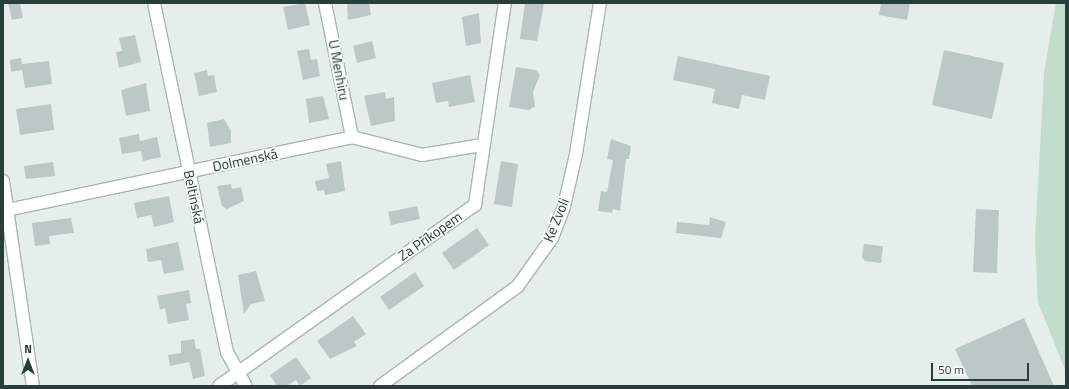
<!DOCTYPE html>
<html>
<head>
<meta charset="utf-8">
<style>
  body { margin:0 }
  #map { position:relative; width:1069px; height:389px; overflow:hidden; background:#e6eeec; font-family:"Titillium Web",sans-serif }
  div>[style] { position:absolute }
  .green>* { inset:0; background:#c2dccd }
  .building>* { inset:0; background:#bcc8c5 }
  .roads { filter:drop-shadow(1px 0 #a9b6b3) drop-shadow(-1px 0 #a9b6b3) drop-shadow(0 1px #a9b6b3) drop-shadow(0 -1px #a9b6b3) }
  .minor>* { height:12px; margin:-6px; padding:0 6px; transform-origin:6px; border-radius:6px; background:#fff }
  span { translate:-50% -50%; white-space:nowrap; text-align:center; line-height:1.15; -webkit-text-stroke:3.5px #f7faf9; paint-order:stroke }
  .street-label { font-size:14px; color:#273e3b }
  .frame { position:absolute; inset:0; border:4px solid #273e3b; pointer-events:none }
  .north { position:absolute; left:8px; top:341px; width:40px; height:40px; -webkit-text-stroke:3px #f7faf9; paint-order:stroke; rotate:0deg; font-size:11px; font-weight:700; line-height:16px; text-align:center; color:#273e3b }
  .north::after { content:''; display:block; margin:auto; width:14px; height:18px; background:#273e3b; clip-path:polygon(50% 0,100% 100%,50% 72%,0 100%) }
  .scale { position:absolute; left:931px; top:363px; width:98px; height:18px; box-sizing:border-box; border:2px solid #273e3b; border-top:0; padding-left:5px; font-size:12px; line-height:14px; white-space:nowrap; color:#273e3b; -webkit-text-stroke:3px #f7faf9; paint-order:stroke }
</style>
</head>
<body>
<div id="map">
  <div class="green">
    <div style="clip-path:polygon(1056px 3px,1066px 3px,1066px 372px,1038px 302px,1035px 240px,1044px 73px)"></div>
  </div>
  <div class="building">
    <div style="clip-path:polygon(8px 3px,20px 3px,23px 18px,12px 20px)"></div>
    <div style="clip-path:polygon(305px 3px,310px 25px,288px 30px,283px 7px)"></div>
    <div style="clip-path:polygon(347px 3px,369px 3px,371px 15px,348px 20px)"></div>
    <div style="clip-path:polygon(525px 3px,544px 3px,537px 41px,520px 39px)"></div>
    <div style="clip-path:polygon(881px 3px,910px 3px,907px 20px,879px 15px)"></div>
    <div style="clip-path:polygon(479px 13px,481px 43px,466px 46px,462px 17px)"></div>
    <div style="clip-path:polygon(135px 35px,141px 62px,119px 68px,116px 52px,122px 51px,119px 38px)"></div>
    <div style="clip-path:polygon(372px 41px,376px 58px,357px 63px,353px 46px)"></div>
    <div style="clip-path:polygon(309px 49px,311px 60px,317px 59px,320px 76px,303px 80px,297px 51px)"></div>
    <div style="clip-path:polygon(944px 50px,1004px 63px,992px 119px,932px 105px)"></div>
    <div style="clip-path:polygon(678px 56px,770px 76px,765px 100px,742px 95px,739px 109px,712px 103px,715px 89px,673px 80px)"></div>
    <div style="clip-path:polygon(21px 58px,22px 64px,49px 61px,52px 84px,25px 88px,22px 70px,11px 72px,10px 60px)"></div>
    <div style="clip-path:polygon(516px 67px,536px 70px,540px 75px,533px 92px,535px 106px,529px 110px,509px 107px)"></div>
    <div style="clip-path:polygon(207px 70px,208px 76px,214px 75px,217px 92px,199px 96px,194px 73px)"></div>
    <div style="clip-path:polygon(470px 75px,475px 102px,449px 107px,448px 101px,436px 103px,432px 83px)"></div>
    <div style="clip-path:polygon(146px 83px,150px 111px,126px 116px,121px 90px)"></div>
    <div style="clip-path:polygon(385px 92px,386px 99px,394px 97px,395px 121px,371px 126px,364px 96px)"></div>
    <div style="clip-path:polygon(323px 96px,329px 119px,309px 123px,306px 99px)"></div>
    <div style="clip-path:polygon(51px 104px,54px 130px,20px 135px,16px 109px)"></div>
    <div style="clip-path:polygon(224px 119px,231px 131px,231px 143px,210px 147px,207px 123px)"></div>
    <div style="clip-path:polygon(139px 134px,140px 141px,157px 137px,161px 157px,143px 161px,141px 151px,122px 154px,119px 138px)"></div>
    <div style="clip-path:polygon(611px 139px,631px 146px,629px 159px,626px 159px,620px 211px,613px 209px,612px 213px,598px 211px,601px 191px,607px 192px,613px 160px,607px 159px)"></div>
    <div style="clip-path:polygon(341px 161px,345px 191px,325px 195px,324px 190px,317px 191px,315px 181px,329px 178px,326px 164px)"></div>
    <div style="clip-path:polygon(501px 161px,518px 164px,512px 207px,494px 204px)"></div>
    <div style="clip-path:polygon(53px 162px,55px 176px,26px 179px,24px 166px)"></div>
    <div style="clip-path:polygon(231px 184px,232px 189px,241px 187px,244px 201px,227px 209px,222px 206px,217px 186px)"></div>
    <div style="clip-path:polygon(169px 196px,174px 222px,154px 227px,151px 215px,137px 218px,134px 203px)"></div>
    <div style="clip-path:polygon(417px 206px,420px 219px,391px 225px,388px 212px)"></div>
    <div style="clip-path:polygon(976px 209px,999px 210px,997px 273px,973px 272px)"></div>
    <div style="clip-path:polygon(710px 217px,726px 222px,721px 238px,676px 233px,677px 222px,709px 225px)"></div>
    <div style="clip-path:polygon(71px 218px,74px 233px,49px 236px,50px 244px,35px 246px,32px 223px)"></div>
    <div style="clip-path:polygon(477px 228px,489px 245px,454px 270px,442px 253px)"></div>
    <div style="clip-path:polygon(178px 242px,184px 270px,164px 274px,161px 260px,148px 262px,146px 249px)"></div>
    <div style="clip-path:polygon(864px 244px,883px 246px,881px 263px,865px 261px,862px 257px)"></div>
    <div style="clip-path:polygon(256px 271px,265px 301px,251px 304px,244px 314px,238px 275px)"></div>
    <div style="clip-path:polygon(415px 272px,424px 286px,389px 310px,380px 297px)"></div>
    <div style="clip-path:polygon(189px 290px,191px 303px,186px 304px,189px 320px,168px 324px,165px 308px,160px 310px,157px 296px)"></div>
    <div style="clip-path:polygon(353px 316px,366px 334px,354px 342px,357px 346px,330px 359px,317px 341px)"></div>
    <div style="clip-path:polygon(1024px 318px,1054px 386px,972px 386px,955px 349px)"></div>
    <div style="clip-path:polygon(194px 339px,196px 349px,200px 349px,205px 376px,193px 379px,189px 362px,170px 366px,168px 355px,181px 353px,181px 341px)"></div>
    <div style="clip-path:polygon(296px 357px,311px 378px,300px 386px,296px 380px,287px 386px,277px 386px,270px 375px)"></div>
  </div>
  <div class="roads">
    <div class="minor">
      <div style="left:154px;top:3px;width:357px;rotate:78.2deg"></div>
      <div style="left:227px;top:352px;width:39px;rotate:61deg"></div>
      <div style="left:325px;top:3px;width:137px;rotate:78.6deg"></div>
      <div style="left:3px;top:181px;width:207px;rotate:81.7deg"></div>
      <div style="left:7px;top:210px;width:353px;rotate:-11.9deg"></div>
      <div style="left:352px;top:137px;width:72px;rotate:14.4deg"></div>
      <div style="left:422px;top:155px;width:61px;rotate:-9.5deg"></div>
      <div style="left:219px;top:386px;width:314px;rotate:-35.3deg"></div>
      <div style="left:475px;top:205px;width:204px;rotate:-81.6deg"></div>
      <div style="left:380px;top:386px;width:169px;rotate:-35.9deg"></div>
      <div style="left:517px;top:287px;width:60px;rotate:-54.5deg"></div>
      <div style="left:552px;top:238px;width:34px;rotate:-69deg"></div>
      <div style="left:564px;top:206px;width:53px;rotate:-77deg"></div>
      <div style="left:576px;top:154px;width:153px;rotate:-81deg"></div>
    </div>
  </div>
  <div class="street-label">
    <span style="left:339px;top:70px;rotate:79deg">U Menhiru</span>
    <span style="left:245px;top:160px;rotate:-12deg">Dolmenská</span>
    <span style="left:194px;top:197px;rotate:78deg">Beltinská</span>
    <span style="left:556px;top:220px;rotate:-68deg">Ke Zvoli</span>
    <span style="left:430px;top:236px;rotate:-35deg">Za Příkopem</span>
  </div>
  <div class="frame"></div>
  <div class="north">N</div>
  <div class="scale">50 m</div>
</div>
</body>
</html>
